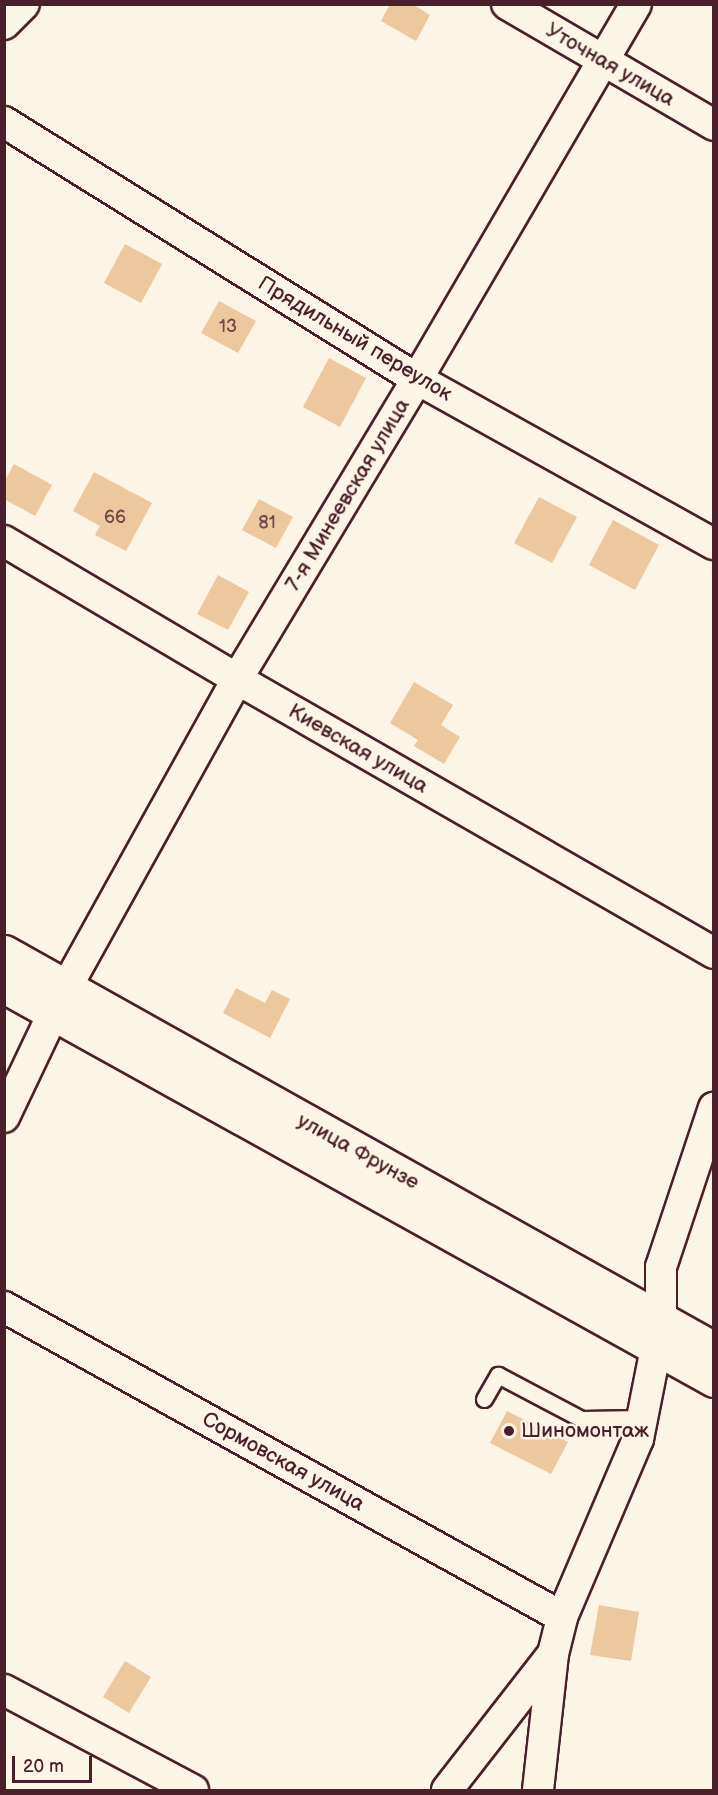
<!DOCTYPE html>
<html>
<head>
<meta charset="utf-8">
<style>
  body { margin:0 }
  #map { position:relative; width:718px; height:1795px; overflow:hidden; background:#fcf5e5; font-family:"Balsamiq Sans",sans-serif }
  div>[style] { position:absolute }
  .building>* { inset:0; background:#edc79d }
  .roads { filter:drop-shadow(2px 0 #4a1f2b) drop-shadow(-2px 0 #4a1f2b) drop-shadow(0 2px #4a1f2b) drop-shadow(0 -2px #4a1f2b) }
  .lane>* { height:15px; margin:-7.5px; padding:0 7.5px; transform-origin:7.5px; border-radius:7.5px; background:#fcf5e5 }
  .street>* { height:30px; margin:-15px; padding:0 15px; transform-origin:15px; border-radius:15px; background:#fcf5e5 }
  .highway>* { height:33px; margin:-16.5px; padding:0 16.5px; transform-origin:16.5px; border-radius:16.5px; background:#fcf5e5 }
  .dots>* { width:16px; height:16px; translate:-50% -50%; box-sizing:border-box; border:3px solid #fcf5e5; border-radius:50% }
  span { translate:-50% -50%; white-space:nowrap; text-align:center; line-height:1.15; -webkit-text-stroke:5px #fcf5e5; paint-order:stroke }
  .number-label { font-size:18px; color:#734948 }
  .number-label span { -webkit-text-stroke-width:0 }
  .street-label { font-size:21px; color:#4a1f2b }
  .poi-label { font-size:21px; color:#4a1f2b }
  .left { translate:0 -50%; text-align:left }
  .frame { position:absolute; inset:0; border:6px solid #4a1f2b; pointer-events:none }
  .scale { position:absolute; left:12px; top:1756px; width:80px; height:27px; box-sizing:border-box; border:3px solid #4a1f2b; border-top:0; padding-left:8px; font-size:18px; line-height:21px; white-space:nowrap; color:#4a1f2b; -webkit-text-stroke:4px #fcf5e5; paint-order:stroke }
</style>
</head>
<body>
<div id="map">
  <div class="building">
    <div style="clip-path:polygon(390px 4px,412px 4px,430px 15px,416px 41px,381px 21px)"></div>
    <div style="clip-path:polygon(125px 244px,162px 264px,141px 303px,104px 283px)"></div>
    <div style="clip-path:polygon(219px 301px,256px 321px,238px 353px,201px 333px)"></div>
    <div style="clip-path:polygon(329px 358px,366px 378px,340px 427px,303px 407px)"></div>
    <div style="clip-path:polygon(14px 464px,52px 485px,35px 516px,4px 499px,4px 482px)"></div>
    <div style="clip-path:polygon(94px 472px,152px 503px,126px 551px,95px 535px,100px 526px,73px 511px)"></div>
    <div style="clip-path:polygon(539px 497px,577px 517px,552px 563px,514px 543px)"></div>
    <div style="clip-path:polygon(259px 499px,293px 517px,276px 548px,242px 530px)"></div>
    <div style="clip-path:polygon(613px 520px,659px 545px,635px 590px,589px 565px)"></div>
    <div style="clip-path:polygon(218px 575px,249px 592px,228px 630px,197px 614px)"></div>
    <div style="clip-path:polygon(414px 682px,453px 705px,441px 725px,460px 737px,444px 764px,414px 746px,418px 740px,390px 723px)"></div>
    <div style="clip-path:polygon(236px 988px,265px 1003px,272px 990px,290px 999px,270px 1038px,223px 1013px)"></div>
    <div style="clip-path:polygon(507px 1411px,568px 1442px,551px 1474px,490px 1443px)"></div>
    <div style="clip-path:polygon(599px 1605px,639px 1612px,631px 1661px,590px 1655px)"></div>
    <div style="clip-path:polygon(125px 1661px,151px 1677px,129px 1713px,103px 1697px)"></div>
  </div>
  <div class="roads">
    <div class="lane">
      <div style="left:484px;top:1399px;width:28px;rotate:-60deg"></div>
      <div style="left:498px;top:1375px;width:94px;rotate:27.9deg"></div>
      <div style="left:581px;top:1419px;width:61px;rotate:-0.9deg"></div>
    </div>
    <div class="street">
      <div style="left:507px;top:4px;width:240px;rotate:30.3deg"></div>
      <div style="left:4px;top:24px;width:28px;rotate:-45deg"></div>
      <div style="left:4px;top:122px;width:486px;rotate:31.9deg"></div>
      <div style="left:417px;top:379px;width:340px;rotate:29.1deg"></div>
      <div style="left:4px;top:541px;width:271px;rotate:30.6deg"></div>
      <div style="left:237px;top:679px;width:550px;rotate:29.87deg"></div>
      <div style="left:66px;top:988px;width:353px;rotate:-61deg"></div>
      <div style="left:237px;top:679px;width:350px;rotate:-59deg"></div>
      <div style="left:417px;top:379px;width:434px;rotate:-59.7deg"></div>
      <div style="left:4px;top:1117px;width:114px;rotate:-64.6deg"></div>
      <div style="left:4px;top:1307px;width:638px;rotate:29.05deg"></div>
      <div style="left:661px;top:1321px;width:54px;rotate:-90deg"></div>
      <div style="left:661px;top:1267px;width:168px;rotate:-71.6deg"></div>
      <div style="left:4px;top:1690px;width:214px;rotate:27.9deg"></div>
      <div style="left:447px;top:1790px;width:172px;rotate:-52.1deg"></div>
      <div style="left:538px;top:1790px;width:137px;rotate:-83.7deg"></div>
      <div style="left:553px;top:1654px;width:38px;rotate:-76deg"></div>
      <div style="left:562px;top:1617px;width:194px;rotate:-66.9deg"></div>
      <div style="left:638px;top:1439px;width:93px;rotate:-78.8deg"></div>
    </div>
    <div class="highway">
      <div style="left:4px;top:952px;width:813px;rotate:29.21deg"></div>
      <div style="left:4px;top:986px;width:812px;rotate:29.03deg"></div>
    </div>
  </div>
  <div class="dots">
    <div style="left:509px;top:1431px;background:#4a1f2b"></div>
  </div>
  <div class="number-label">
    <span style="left:228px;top:327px">13</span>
    <span style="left:115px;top:518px">66</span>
    <span style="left:267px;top:523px">81</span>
  </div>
  <div class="street-label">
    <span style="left:610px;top:65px;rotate:30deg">Уточная улица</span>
    <span style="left:355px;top:339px;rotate:31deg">Прядильный переулок</span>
    <span style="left:348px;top:495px;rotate:-59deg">7-я Минеевская улица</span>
    <span style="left:358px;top:749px;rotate:30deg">Киевская улица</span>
    <span style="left:358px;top:1152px;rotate:29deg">улица Фрунзе</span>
    <span style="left:283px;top:1462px;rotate:29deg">Сормовская улица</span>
  </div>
  <div class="poi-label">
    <span class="left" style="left:521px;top:1431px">Шиномонтаж</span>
  </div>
  <div class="frame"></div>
  <div class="scale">20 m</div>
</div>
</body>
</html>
